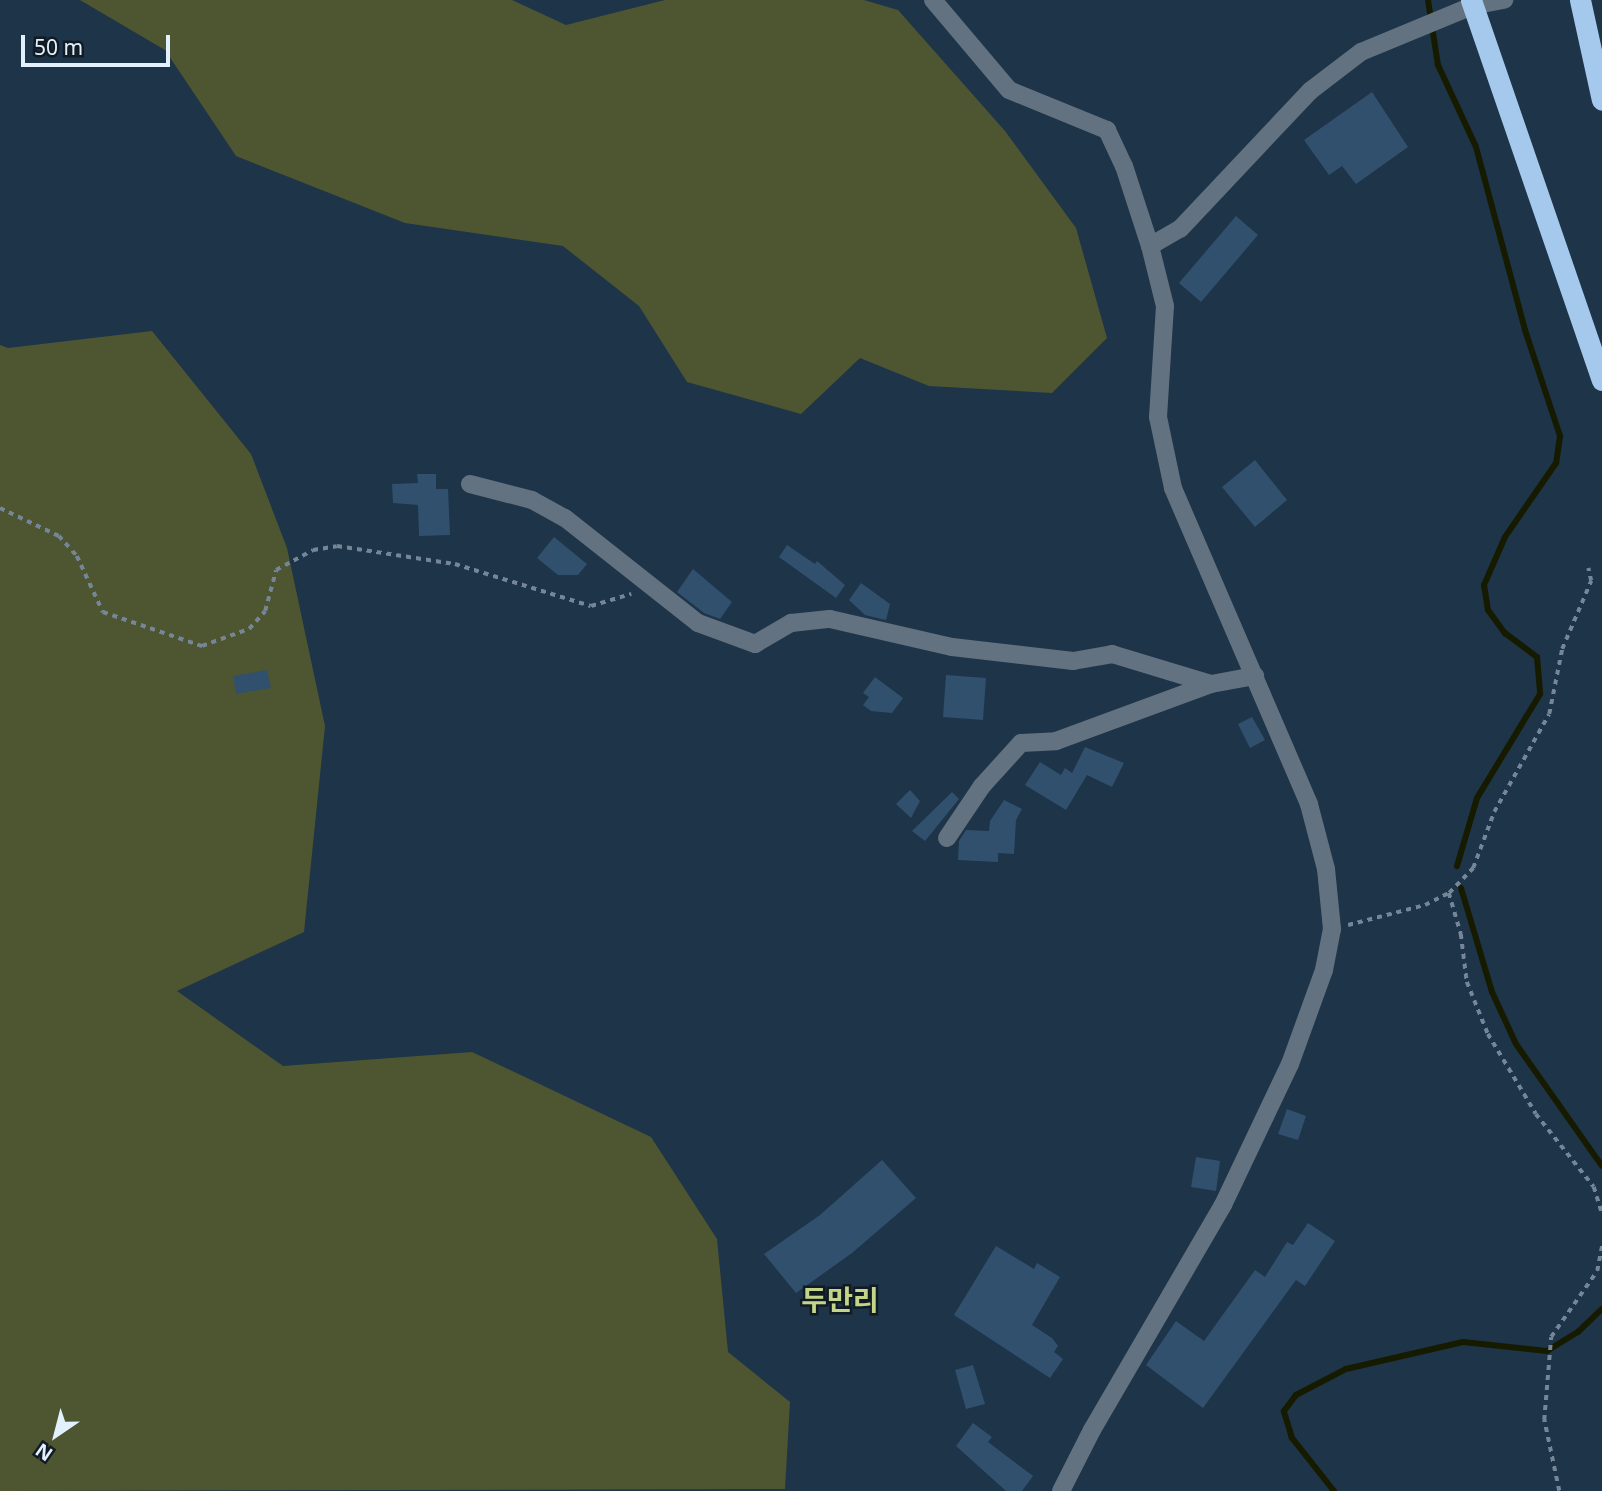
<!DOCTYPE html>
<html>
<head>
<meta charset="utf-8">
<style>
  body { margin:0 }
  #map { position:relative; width:1602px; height:1491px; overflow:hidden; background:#1e3448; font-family:"Noto Sans","Noto Sans KR",sans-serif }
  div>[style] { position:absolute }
  .green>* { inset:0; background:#4e5631 }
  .stream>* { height:6px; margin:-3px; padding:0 3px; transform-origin:3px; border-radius:3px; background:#161b00 }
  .building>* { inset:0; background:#30506e }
  .path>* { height:3.5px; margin-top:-1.75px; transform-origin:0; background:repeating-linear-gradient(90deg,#748697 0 5px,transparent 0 10px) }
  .street>* { height:18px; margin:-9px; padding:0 9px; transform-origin:9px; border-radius:9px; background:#637280 }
  .highway>* { height:21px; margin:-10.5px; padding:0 10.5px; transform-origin:10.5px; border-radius:10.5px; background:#a5c9ed }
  span { translate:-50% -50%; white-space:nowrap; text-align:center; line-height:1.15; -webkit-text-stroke:5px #111b24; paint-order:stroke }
  .quarter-label { font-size:28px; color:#c4d58a; font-weight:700 }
  .north { position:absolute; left:21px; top:1400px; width:70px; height:70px; -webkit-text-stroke:5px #111b24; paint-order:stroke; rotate:215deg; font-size:19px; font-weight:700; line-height:28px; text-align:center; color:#e3f1fe }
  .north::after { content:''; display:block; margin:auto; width:24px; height:32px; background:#e3f1fe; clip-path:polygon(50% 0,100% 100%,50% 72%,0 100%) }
  .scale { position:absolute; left:21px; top:35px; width:149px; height:32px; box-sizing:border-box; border:4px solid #e3f1fe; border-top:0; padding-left:9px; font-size:21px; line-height:24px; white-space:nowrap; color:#e3f1fe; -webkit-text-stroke:5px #111b24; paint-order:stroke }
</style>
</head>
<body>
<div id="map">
  <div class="green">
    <div style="clip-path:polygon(80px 0,512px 0,566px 25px,665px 0,864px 0,898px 10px,1005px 131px,1076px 228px,1107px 338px,1052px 393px,929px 386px,860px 358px,801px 414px,687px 382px,639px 306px,563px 246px,405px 223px,236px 156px,165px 50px)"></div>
    <div style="clip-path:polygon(152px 331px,251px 454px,287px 548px,325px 726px,304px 932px,177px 991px,283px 1066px,472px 1052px,651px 1137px,717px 1239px,728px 1352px,790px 1402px,785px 1489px,0 1491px,0 345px,8px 348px)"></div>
  </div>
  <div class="stream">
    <div style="left:1428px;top:0;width:66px;rotate:81.3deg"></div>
    <div style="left:1438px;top:65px;width:90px;rotate:65.1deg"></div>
    <div style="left:1476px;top:147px;width:189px;rotate:75deg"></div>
    <div style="left:1525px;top:330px;width:112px;rotate:71.7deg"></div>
    <div style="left:1560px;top:436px;width:27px;rotate:98deg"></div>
    <div style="left:1556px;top:463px;width:90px;rotate:124.6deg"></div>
    <div style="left:1505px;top:537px;width:52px;rotate:113.6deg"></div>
    <div style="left:1484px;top:585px;width:25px;rotate:81deg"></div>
    <div style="left:1488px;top:610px;width:29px;rotate:54deg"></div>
    <div style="left:1505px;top:633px;width:40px;rotate:37deg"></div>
    <div style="left:1537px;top:657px;width:37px;rotate:85deg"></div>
    <div style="left:1540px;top:694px;width:122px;rotate:121.2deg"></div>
    <div style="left:1477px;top:798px;width:71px;rotate:106.4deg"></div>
    <div style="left:1461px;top:888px;width:109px;rotate:73.4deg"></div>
    <div style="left:1492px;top:992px;width:57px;rotate:65.2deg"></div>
    <div style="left:1516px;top:1044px;width:149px;rotate:54.8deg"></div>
    <div style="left:1334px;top:1491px;width:68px;rotate:-128.4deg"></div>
    <div style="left:1292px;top:1438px;width:28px;rotate:-107deg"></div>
    <div style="left:1284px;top:1411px;width:20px;rotate:-53deg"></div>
    <div style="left:1296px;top:1395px;width:56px;rotate:-27.5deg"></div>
    <div style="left:1346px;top:1369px;width:120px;rotate:-13deg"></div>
    <div style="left:1463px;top:1342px;width:84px;rotate:6.1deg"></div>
    <div style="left:1547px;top:1351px;width:36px;rotate:-32deg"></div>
    <div style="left:1578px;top:1332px;width:33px;rotate:-44deg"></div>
  </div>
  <div class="building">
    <div style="clip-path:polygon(1372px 92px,1408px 147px,1356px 184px,1342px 166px,1329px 175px,1304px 140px)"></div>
    <div style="clip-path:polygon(1236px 216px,1258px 235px,1201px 302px,1179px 283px)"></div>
    <div style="clip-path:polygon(1255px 460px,1287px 500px,1255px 527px,1222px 487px)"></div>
    <div style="clip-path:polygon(417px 474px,436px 474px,436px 489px,448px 489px,450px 535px,419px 536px,418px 505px,393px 503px,392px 484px,418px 483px)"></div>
    <div style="clip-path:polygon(554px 537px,587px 564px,578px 575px,558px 575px,537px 558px)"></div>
    <div style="clip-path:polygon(787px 545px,815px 564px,817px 561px,845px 585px,836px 598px,779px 557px)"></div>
    <div style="clip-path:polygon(693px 569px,732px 602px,720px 619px,704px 613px,677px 592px)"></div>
    <div style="clip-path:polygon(861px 583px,890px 604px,886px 620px,865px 615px,849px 600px)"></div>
    <div style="clip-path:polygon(267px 670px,271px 688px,236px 694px,233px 676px)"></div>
    <div style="clip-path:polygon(946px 675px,986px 678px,983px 720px,943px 717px)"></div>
    <div style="clip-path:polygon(875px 677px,903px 698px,892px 713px,871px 711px,863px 705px,869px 697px,863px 693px)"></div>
    <div style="clip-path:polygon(1252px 717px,1265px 740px,1250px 748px,1238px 724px)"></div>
    <div style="clip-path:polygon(1085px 747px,1124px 763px,1112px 787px,1087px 775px,1066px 810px,1025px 785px,1040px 762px,1061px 775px,1065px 768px,1072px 773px)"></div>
    <div style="clip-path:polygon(910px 790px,920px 801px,911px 818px,896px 804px)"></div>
    <div style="clip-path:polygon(952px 792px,959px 799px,925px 841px,912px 831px)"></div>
    <div style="clip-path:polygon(1004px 800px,1022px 809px,1016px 820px,1014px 854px,998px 853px,998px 862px,958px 860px,959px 841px,966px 830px,989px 831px,990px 821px)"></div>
    <div style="clip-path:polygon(1287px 1109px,1306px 1116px,1298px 1140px,1278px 1134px)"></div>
    <div style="clip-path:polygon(1196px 1157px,1220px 1161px,1216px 1191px,1191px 1187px)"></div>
    <div style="clip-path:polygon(882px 1160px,916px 1198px,852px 1253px,796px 1293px,764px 1254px,820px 1215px)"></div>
    <div style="clip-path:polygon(1308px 1223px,1335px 1241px,1305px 1286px,1296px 1280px,1203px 1408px,1146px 1365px,1176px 1321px,1204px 1341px,1255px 1270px,1265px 1277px,1287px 1242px,1293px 1245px)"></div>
    <div style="clip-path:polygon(996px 1246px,1034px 1269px,1037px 1263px,1060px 1277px,1032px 1325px,1052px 1338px,1058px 1346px,1054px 1352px,1063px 1359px,1050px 1378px,954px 1315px)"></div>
    <div style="clip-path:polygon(973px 1365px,985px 1404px,966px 1409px,955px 1370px)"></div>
    <div style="clip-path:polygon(973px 1423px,992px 1437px,988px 1442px,1033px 1476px,1022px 1491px,1006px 1491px,956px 1446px)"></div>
  </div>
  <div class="path">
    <div style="left:0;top:508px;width:65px;rotate:25.4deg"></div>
    <div style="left:59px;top:536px;width:27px;rotate:48deg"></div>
    <div style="left:77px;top:556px;width:62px;rotate:65.1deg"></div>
    <div style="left:103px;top:612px;width:105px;rotate:19deg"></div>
    <div style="left:202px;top:646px;width:50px;rotate:-19.9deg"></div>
    <div style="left:249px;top:629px;width:24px;rotate:-48deg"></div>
    <div style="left:265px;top:611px;width:42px;rotate:-75deg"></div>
    <div style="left:276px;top:570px;width:42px;rotate:-28.4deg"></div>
    <div style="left:313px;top:550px;width:24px;rotate:-9deg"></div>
    <div style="left:337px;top:546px;width:119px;rotate:8.7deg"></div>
    <div style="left:455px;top:564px;width:142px;rotate:17.2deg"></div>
    <div style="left:591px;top:606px;width:42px;rotate:-16.7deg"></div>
    <div style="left:1449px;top:893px;width:35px;rotate:-46deg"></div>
    <div style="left:1473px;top:868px;width:60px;rotate:-69.4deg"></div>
    <div style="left:1494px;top:812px;width:112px;rotate:-60.7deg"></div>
    <div style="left:1549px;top:714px;width:66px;rotate:-78.7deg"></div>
    <div style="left:1562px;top:649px;width:74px;rotate:-66.9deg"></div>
    <div style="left:1591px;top:581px;width:13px;rotate:-103deg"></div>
    <div style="left:1348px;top:925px;width:80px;rotate:-14.6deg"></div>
    <div style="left:1425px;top:905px;width:27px;rotate:-27deg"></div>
    <div style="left:1449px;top:893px;width:43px;rotate:73.7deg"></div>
    <div style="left:1461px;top:934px;width:48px;rotate:82.9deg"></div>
    <div style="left:1467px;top:982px;width:56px;rotate:68deg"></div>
    <div style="left:1488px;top:1034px;width:93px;rotate:59deg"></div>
    <div style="left:1536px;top:1114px;width:93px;rotate:51.5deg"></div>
    <div style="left:1594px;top:1187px;width:28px;rotate:73deg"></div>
    <div style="left:1559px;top:1491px;width:73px;rotate:-101.9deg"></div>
    <div style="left:1544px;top:1420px;width:83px;rotate:-85.2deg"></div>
    <div style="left:1551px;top:1337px;width:80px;rotate:-55.1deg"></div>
    <div style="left:1597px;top:1271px;width:26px;rotate:-79deg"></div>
  </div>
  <div class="street">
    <div style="left:933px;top:0;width:118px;rotate:49.8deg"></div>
    <div style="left:1009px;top:90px;width:106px;rotate:22.2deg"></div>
    <div style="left:1107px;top:130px;width:40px;rotate:65deg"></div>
    <div style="left:1124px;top:166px;width:84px;rotate:72deg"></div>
    <div style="left:470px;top:484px;width:64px;rotate:14.5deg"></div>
    <div style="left:532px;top:500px;width:38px;rotate:29deg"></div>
    <div style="left:565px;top:518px;width:169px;rotate:38.3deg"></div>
    <div style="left:698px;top:623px;width:61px;rotate:20.2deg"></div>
    <div style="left:755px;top:644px;width:42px;rotate:-30.3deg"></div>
    <div style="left:791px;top:623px;width:39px;rotate:-6deg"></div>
    <div style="left:830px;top:619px;width:125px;rotate:12.9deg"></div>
    <div style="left:952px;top:647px;width:122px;rotate:6.6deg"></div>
    <div style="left:1073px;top:661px;width:40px;rotate:-10deg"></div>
    <div style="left:1112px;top:654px;width:103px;rotate:16.9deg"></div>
    <div style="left:947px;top:838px;width:63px;rotate:-56.1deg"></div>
    <div style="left:982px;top:786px;width:58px;rotate:-47.8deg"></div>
    <div style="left:1021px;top:743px;width:35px;rotate:-3deg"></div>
    <div style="left:1056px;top:741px;width:165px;rotate:-20.2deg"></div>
    <div style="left:1211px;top:684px;width:45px;rotate:-10.3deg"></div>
    <div style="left:1061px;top:1491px;width:68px;rotate:-63.1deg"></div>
    <div style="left:1092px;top:1430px;width:260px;rotate:-59.8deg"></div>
    <div style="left:1223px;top:1205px;width:156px;rotate:-64.6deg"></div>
    <div style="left:1290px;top:1064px;width:100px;rotate:-70.1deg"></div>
    <div style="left:1324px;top:970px;width:42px;rotate:-79deg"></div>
    <div style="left:1332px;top:929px;width:60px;rotate:-95.7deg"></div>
    <div style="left:1326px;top:869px;width:67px;rotate:-104.7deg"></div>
    <div style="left:1309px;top:804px;width:344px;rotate:-113.3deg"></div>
    <div style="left:1173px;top:488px;width:73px;rotate:-101.9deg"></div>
    <div style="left:1158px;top:417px;width:111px;rotate:-86.4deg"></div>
    <div style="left:1165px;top:306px;width:62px;rotate:-104deg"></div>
    <div style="left:1150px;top:246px;width:34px;rotate:-30deg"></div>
    <div style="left:1180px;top:229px;width:190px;rotate:-46.7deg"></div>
    <div style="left:1310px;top:91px;width:64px;rotate:-37.4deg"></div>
    <div style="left:1361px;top:52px;width:120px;rotate:-22.5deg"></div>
    <div style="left:1472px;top:6px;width:33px;rotate:-11deg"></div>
  </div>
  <div class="highway">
    <div style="left:1471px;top:0;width:402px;rotate:71deg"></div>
    <div style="left:1580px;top:0;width:102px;rotate:77.6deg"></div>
  </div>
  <div class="quarter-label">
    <span style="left:840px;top:1299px">두만리</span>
  </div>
  <div class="north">N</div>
  <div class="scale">50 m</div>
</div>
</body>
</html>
